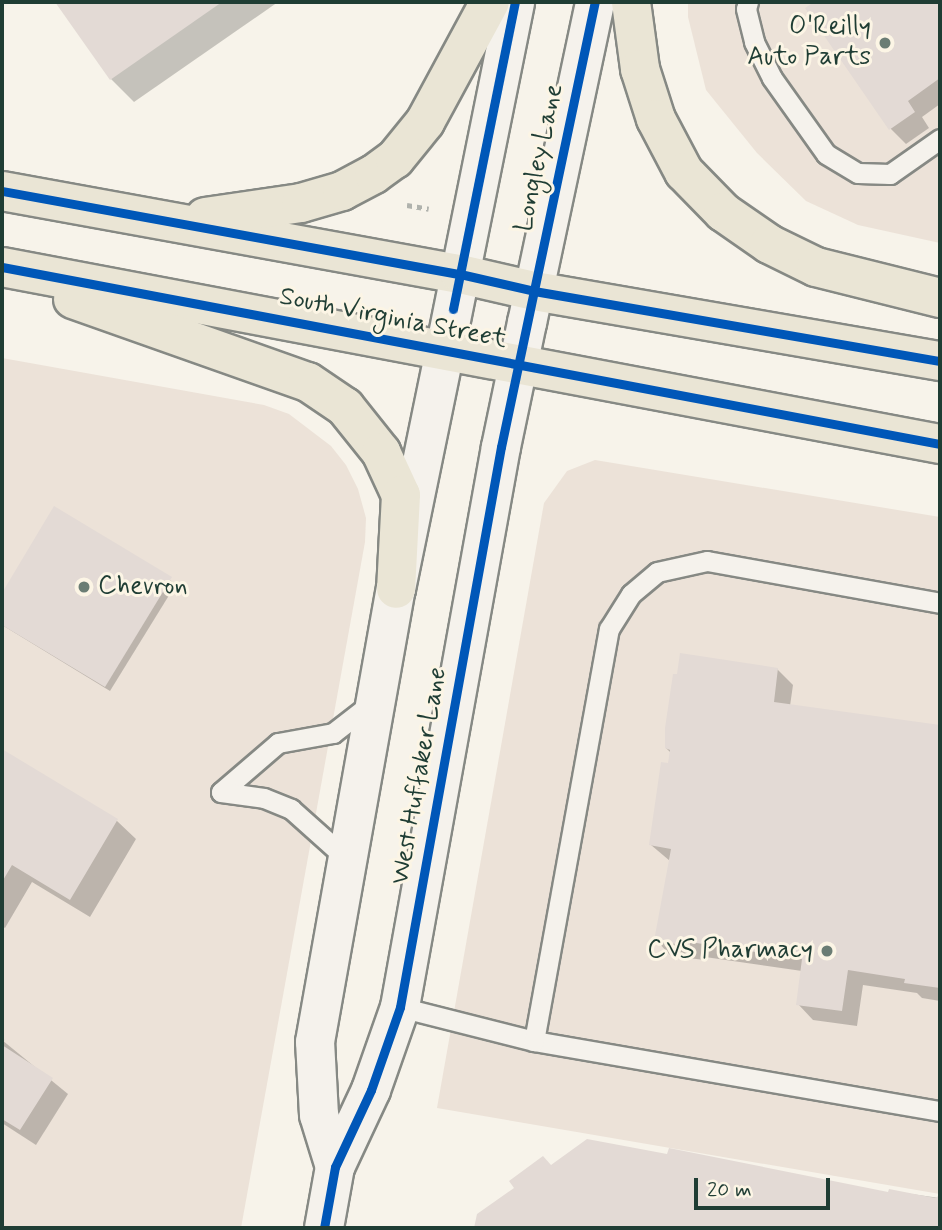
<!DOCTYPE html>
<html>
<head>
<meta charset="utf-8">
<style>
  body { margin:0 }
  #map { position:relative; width:942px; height:1230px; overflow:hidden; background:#f7f3ea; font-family:Mynerve,sans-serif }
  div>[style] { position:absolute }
  .built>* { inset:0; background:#ece2d8 }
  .shadow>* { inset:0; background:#0003 }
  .building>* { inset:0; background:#e3dad5 }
  .path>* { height:4.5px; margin-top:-2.25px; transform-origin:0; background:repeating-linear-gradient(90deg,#b0b2ad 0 5px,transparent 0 10px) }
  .roads { filter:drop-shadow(2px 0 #868984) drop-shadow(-2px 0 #868984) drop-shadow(0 2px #868984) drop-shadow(0 -2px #868984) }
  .service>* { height:19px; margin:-9.5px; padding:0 9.5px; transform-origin:9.5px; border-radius:9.5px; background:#f5f2ec }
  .tertiary>* { height:38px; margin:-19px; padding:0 19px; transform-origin:19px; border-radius:19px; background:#f5f2ec }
  .secondary>* { height:38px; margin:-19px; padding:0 19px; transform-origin:19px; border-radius:19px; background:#f5f2ec }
  .primary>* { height:38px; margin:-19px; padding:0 19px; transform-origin:19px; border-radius:19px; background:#eae5d5 }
  .cycleway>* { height:9px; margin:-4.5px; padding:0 4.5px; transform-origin:4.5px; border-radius:4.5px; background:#0057b8 }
  .dots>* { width:19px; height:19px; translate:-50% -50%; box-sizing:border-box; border:4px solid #fcf5e5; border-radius:50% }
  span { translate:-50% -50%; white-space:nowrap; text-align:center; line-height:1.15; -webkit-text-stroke:6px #fcf5e5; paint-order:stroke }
  .poi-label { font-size:26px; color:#1f3d34 }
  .right { translate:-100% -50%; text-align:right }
  .left { translate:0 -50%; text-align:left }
  .street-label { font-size:26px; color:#1f3d34 }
  .frame { position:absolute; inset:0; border:4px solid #1f3d34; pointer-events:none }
  .scale { position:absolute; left:694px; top:1178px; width:136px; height:32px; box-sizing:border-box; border:4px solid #1f3d34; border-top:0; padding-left:9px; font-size:21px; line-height:24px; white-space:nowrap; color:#1f3d34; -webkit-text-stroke:5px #fcf5e5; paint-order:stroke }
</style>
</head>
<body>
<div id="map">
  <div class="built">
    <div style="clip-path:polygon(688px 2px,940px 2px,940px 243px,858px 225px,806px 201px,757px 153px,706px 90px,688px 17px)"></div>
    <div style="clip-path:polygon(2px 358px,264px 405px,289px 414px,331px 446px,346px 465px,358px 489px,366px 518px,365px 542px,241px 1228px,2px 1228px)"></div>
    <div style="clip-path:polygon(595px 460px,940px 517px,940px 1194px,437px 1108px,544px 503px,567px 471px)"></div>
  </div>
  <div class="shadow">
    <div style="clip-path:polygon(57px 2px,278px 2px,134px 102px,111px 79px)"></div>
    <div style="clip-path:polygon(817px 2px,940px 2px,940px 104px,922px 117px,929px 128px,906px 144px,891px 129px,807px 9px)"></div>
    <div style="clip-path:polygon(55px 508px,176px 584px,110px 691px,2px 625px,2px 597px)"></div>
    <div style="clip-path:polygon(777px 669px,793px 685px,790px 706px,940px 727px,940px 1001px,922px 998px,917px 993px,863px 985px,857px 1026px,813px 1020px,798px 1004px,802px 971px,705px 957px,705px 960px,671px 956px,656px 940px,670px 861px,651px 845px,670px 765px,671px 753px,666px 748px)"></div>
    <div style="clip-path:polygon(2px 751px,117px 821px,136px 839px,90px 917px,32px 882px,5px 928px,2px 926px)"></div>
    <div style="clip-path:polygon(2px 1040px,68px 1094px,36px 1145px,2px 1123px)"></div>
    <div style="clip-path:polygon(551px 1166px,890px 1194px,890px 1191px,940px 1198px,940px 1228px,476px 1228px,479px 1215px)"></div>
  </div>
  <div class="building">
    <div style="clip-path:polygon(55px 2px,222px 2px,110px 80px)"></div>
    <div style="clip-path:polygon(814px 2px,940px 2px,940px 78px,908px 101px,915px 112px,889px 130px,805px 8px)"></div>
    <div style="clip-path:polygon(54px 506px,172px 577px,105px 687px,2px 625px,2px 593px)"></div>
    <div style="clip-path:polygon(680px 653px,778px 668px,774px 702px,940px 725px,940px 988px,904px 983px,905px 979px,848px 970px,842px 1011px,796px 1005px,802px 959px,690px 942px,690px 946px,654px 941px,671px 849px,649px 845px,661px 762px,668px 763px,670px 750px,665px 748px,665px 728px,673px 674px,677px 674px)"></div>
    <div style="clip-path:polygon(2px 749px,118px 819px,70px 900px,12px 865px,2px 882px)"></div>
    <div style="clip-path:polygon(2px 1037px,5px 1040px,2px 1045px,53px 1078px,20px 1130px,2px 1119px)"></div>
    <div style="clip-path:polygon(587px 1139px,667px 1154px,669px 1148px,888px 1192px,889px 1189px,935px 1198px,940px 1195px,940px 1228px,474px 1228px,477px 1214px,514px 1188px,509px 1181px,543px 1156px,551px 1165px)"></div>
  </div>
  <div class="path">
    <div style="left:407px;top:205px;width:22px;rotate:10deg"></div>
  </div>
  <div class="roads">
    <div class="service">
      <div style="left:748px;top:2px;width:7px;rotate:106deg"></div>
      <div style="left:746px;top:9px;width:34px;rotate:76deg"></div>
      <div style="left:754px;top:42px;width:40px;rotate:63.4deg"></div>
      <div style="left:772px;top:78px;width:93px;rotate:54.6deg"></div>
      <div style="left:826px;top:154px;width:37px;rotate:31deg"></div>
      <div style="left:858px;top:173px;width:32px;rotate:2deg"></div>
      <div style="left:890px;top:174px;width:61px;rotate:-35deg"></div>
      <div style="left:221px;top:792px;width:75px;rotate:-40.7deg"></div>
      <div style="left:278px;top:743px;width:56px;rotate:-10.3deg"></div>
      <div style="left:333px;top:733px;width:51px;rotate:-37.8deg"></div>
      <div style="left:221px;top:792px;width:43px;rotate:7.9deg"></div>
      <div style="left:264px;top:798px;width:29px;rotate:22deg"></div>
      <div style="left:291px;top:809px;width:76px;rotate:41.8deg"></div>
      <div style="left:400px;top:1007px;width:138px;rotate:14.2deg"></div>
      <div style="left:534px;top:1041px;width:412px;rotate:9.8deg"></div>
      <div style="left:534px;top:1041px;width:419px;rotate:-79.7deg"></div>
      <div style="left:609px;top:629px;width:41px;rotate:-57.8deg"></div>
      <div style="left:631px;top:594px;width:34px;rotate:-40deg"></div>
      <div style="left:657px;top:572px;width:51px;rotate:-12.4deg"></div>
      <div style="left:707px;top:561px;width:237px;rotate:10.2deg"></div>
    </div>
    <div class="tertiary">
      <div style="left:335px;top:1167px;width:54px;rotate:-107.1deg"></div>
      <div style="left:319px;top:1115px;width:73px;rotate:-93.1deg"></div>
      <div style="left:315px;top:1042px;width:460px;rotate:-79.9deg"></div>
      <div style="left:396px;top:589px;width:244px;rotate:-78.4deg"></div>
      <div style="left:324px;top:1228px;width:62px;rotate:-79.8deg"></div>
      <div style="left:335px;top:1167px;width:85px;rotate:-64.9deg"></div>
      <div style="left:371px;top:1090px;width:88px;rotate:-70.7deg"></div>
      <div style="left:400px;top:1007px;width:569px;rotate:-79.78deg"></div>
      <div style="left:501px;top:447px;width:127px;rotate:-78.2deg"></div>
    </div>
    <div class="secondary">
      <div style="left:527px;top:323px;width:328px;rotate:-78deg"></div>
      <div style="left:445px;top:350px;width:355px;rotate:-78.6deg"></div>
    </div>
    <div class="primary">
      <div style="left:631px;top:2px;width:68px;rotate:82.3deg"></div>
      <div style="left:640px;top:69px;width:52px;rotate:72.3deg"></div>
      <div style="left:656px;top:119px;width:60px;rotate:62.2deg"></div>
      <div style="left:684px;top:172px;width:56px;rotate:45.7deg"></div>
      <div style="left:723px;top:212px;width:56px;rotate:34.8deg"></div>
      <div style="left:769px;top:244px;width:52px;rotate:26.1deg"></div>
      <div style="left:816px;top:267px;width:128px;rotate:14deg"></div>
      <div style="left:2px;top:191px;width:465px;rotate:10.3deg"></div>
      <div style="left:460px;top:274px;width:76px;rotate:12.9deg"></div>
      <div style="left:534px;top:291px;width:412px;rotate:9.8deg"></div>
      <div style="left:205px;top:217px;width:97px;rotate:-8.3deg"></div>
      <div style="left:301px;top:203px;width:43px;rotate:-16.3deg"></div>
      <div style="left:342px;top:191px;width:36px;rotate:-28deg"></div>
      <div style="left:374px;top:174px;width:26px;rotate:-36deg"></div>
      <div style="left:395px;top:159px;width:48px;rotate:-51deg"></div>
      <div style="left:425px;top:122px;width:136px;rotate:-61.6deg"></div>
      <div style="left:2px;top:267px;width:955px;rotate:10.69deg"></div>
      <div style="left:73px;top:299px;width:249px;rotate:19.5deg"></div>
      <div style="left:308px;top:382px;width:45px;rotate:34deg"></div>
      <div style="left:345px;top:407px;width:58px;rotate:51.3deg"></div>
      <div style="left:381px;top:452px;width:47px;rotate:65.1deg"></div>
      <div style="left:401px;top:495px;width:94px;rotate:93deg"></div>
    </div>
  </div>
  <div class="cycleway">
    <div style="left:2px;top:191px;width:465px;rotate:10.3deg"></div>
    <div style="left:460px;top:274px;width:76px;rotate:12.9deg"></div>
    <div style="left:534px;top:291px;width:412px;rotate:9.8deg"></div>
    <div style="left:2px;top:267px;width:955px;rotate:10.69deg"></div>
    <div style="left:453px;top:309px;width:313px;rotate:-78.6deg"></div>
    <div style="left:324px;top:1228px;width:62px;rotate:-79.8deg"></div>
    <div style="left:335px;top:1167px;width:85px;rotate:-64.9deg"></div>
    <div style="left:371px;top:1090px;width:88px;rotate:-70.7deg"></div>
    <div style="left:400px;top:1007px;width:569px;rotate:-79.78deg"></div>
    <div style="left:501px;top:447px;width:455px;rotate:-78.1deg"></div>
  </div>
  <div class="dots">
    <div style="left:885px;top:43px;background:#6b7d74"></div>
    <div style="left:84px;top:587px;background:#6b7d74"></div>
    <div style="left:827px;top:951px;background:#6b7d74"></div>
  </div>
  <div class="poi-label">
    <span class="right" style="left:871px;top:43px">O'Reilly<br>Auto Parts</span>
    <span class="left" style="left:98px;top:587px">Chevron</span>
    <span class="right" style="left:813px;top:951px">CVS Pharmacy</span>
  </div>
  <div class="street-label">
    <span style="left:540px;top:158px;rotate:-78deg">Longley Lane</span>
    <span style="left:393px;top:319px;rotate:11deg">South Virginia Street</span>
    <span style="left:420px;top:776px;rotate:-80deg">West Huffaker Lane</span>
  </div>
  <div class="frame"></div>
  <div class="scale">20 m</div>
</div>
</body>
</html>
